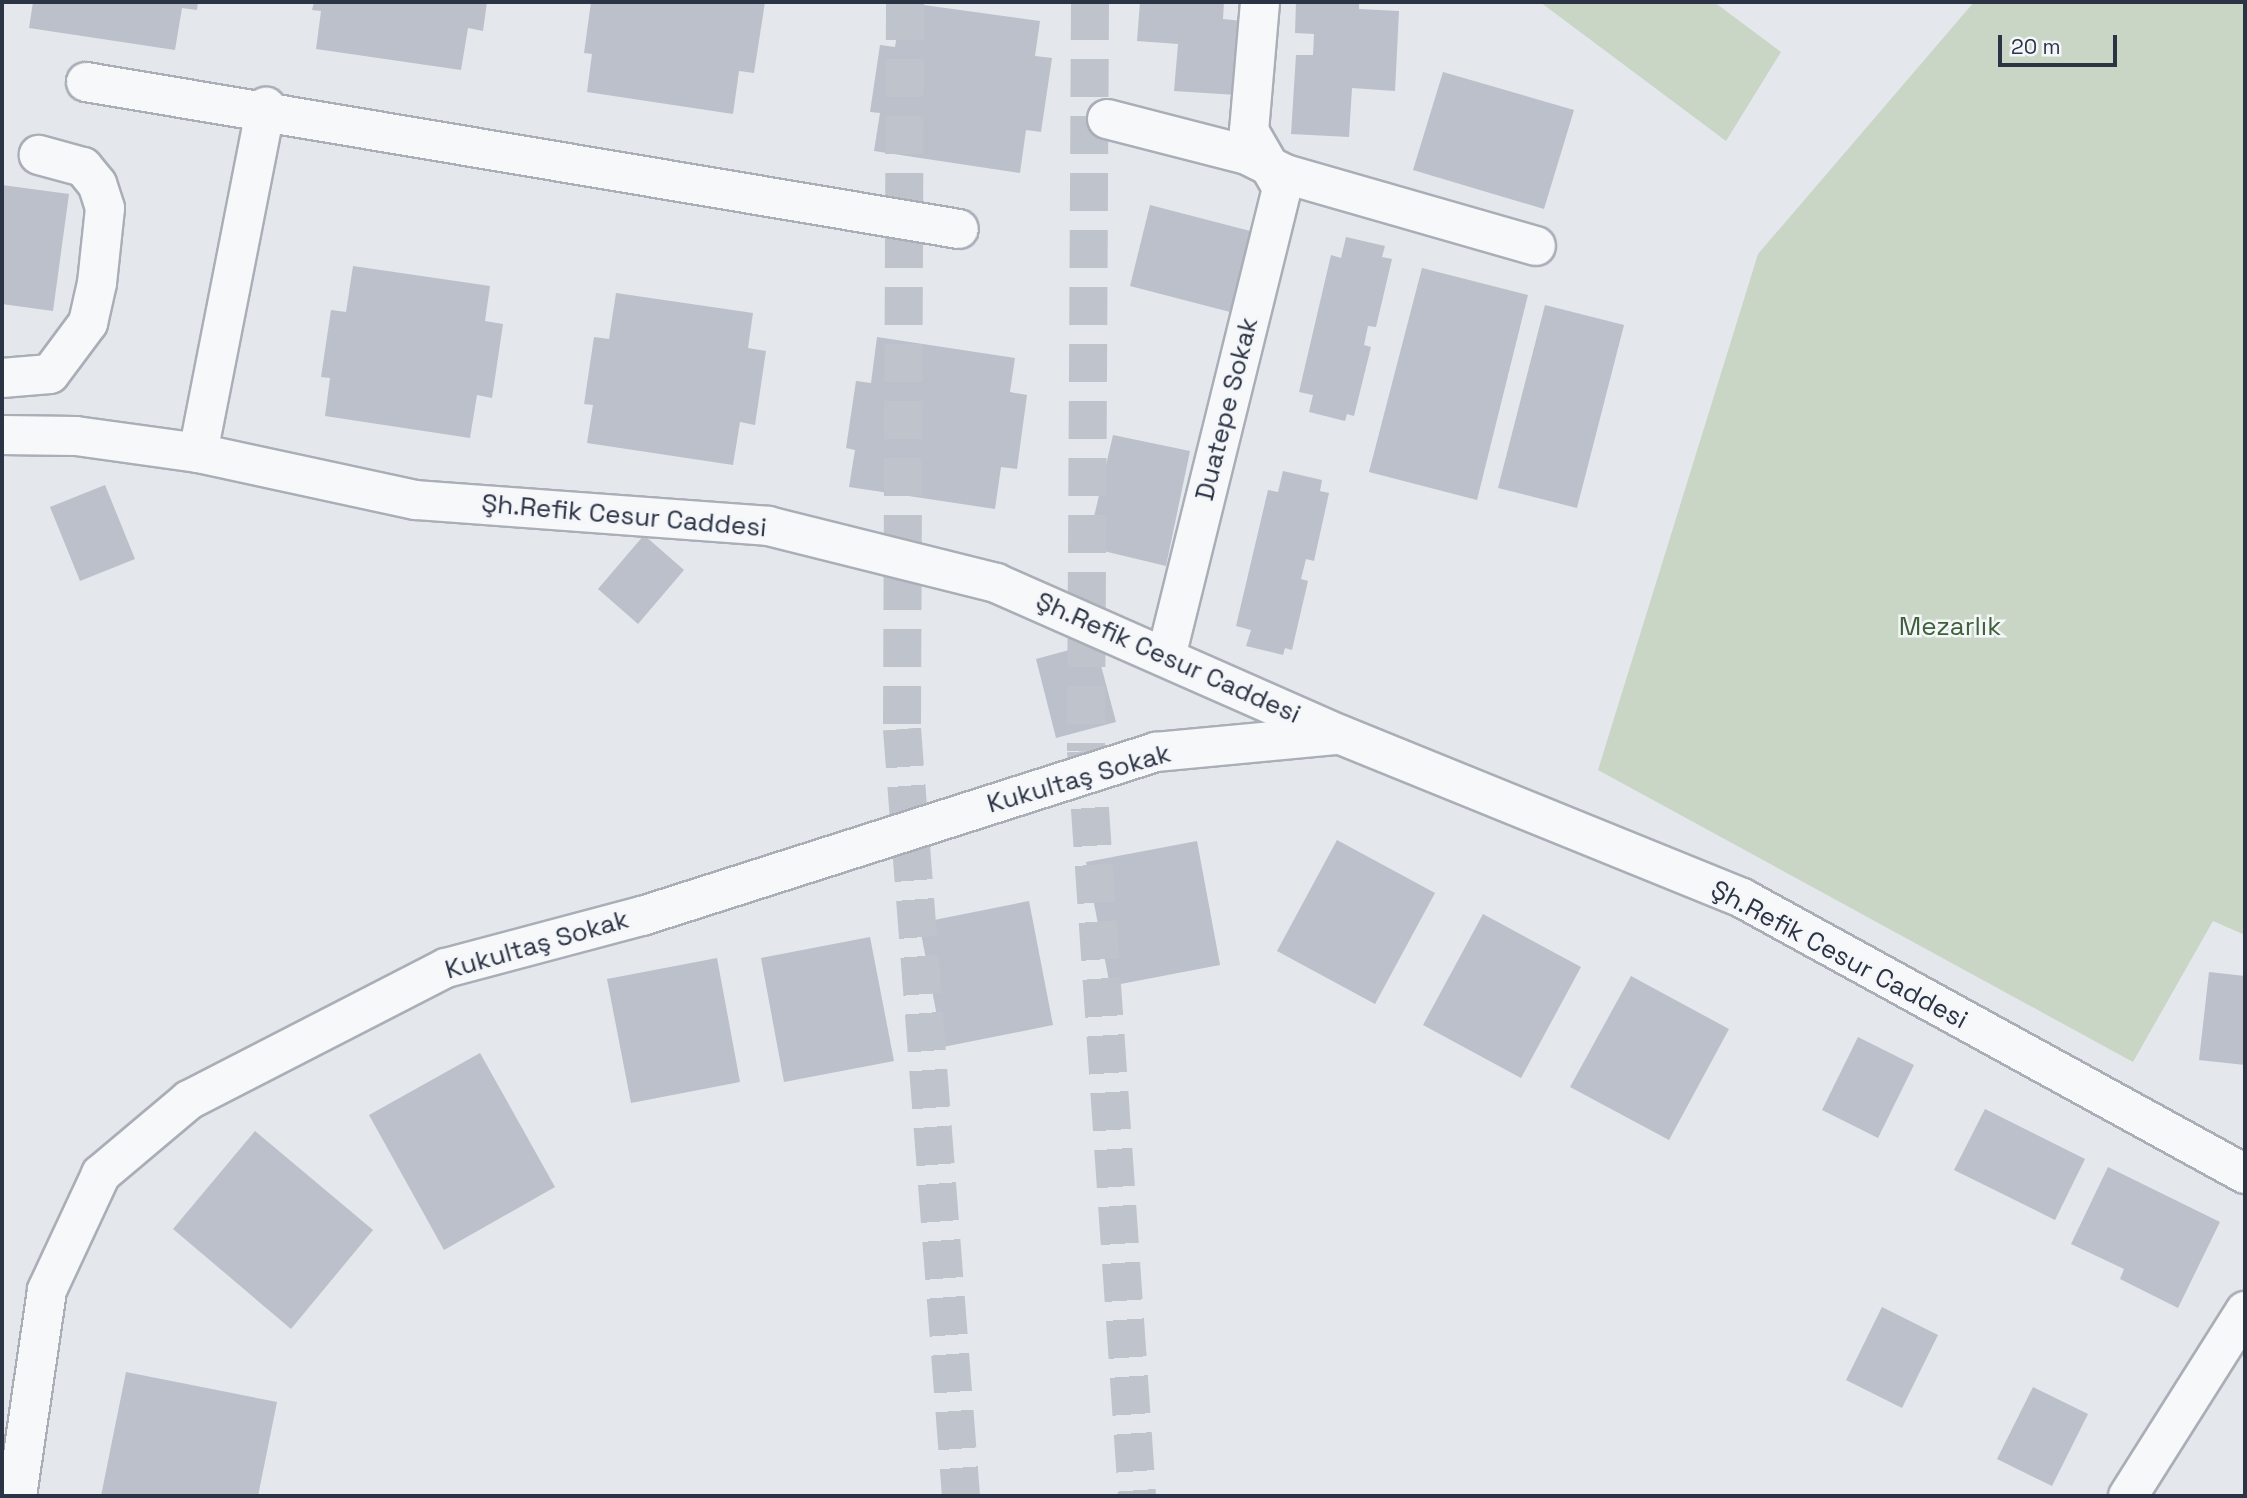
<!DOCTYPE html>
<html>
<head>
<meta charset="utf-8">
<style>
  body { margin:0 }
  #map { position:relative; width:2247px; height:1498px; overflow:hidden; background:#e4e7ec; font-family:"Space Grotesk",sans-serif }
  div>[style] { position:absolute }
  .green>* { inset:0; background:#c9d6c5 }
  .building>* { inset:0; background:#bbc0ca }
  .major-tunnel>* { height:38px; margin-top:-19px; transform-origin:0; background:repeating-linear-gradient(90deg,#bfc3cb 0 38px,transparent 0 57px) }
  .roads { filter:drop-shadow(2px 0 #a9aeb7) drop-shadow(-2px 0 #a9aeb7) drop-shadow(0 2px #a9aeb7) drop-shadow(0 -2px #a9aeb7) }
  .minor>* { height:38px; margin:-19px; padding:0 19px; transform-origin:19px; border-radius:19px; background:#f7f8fa }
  span { translate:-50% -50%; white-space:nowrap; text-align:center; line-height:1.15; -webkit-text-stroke:5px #f4f6f9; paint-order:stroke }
  .street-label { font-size:26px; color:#2b3445 }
  .park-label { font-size:26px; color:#3f6138 }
  .frame { position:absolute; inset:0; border:4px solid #2b3445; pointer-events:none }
  .scale { position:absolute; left:1998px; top:35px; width:119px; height:32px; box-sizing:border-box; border:4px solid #2b3445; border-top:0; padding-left:9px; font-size:21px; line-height:24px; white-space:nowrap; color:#2b3445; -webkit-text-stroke:5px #f4f6f9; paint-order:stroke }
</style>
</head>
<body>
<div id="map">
  <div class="green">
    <div style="clip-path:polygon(1540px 2px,1714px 2px,1781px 52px,1726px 141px)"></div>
    <div style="clip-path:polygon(1974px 2px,2245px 2px,2245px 935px,2213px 921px,2133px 1062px,1598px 770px,1758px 254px)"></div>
  </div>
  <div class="building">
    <div style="clip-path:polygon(33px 2px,198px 2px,197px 10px,182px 8px,175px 50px,29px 28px)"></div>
    <div style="clip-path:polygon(314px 2px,487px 2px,483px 31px,468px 28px,461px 70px,316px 49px,321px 11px,312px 10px)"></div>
    <div style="clip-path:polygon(591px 2px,765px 2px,754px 73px,739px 71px,733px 114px,587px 92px,592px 54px,584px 53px)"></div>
    <div style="clip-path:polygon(902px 2px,1040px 21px,1035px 56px,1052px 58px,1041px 132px,1026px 130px,1020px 173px,874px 151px,880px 113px,870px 112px,880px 45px,895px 47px)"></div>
    <div style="clip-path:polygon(1140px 2px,1224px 2px,1223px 19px,1243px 21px,1237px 95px,1174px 91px,1178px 44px,1137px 41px)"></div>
    <div style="clip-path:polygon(1296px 2px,1359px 2px,1359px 9px,1399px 11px,1395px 91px,1352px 88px,1349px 137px,1291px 134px,1296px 55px,1313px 55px,1314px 34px,1295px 33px)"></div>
    <div style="clip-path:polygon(1443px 72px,1574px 110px,1544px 209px,1413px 170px)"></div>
    <div style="clip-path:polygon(2px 185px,69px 194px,53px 311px,2px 304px)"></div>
    <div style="clip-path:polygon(1150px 205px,1254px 232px,1234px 313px,1130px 286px)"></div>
    <div style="clip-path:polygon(1346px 237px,1385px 246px,1382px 257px,1392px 259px,1376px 327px,1368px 326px,1364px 345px,1371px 347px,1354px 416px,1347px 414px,1345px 421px,1309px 412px,1313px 395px,1299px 392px,1331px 255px,1341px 258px)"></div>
    <div style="clip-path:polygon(353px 266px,490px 286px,485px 321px,503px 324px,492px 398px,477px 395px,470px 438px,325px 416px,330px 378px,321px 377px,331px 310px,346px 312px)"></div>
    <div style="clip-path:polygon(1422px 268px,1528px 295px,1477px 500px,1369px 472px)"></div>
    <div style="clip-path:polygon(616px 293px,753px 313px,748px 348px,766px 351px,755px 425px,740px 422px,733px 465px,587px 443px,593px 405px,584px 404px,594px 337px,609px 339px)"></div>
    <div style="clip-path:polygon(1545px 305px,1624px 325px,1577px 508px,1498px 488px)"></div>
    <div style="clip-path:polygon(877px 337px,1015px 358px,1010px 392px,1027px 395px,1017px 469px,1001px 467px,995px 509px,849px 487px,855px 450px,846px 448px,856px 381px,871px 383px)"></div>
    <div style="clip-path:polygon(1113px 435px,1190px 451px,1166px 566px,1087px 547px)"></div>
    <div style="clip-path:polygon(1283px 471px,1322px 480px,1320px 491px,1329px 493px,1314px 561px,1306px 559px,1301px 579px,1308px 581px,1292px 650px,1285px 648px,1283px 655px,1246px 646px,1251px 630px,1236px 626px,1268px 490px,1278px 492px)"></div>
    <div style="clip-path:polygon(105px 485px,135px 559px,80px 581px,50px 507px)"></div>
    <div style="clip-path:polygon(644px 535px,684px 570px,638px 624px,598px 589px)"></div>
    <div style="clip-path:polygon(1095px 643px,1116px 722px,1056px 738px,1036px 659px)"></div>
    <div style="clip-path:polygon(1337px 840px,1435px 893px,1375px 1004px,1277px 951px)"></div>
    <div style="clip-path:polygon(1197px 841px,1220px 965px,1110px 986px,1086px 862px)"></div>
    <div style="clip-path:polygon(1029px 901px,1053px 1025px,943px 1047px,919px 923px)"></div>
    <div style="clip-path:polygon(1483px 914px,1581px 967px,1521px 1078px,1423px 1025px)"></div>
    <div style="clip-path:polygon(870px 937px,894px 1061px,784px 1082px,761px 958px)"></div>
    <div style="clip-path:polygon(717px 958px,740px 1082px,631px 1103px,607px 979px)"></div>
    <div style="clip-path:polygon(2209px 972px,2245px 976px,2245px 1065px,2199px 1060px)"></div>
    <div style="clip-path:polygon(1631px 976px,1729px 1029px,1669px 1140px,1570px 1087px)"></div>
    <div style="clip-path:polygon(1858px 1037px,1914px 1065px,1878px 1138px,1822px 1110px)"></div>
    <div style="clip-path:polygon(480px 1053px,555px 1187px,444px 1250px,369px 1115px)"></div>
    <div style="clip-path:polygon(1985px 1109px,2085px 1159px,2055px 1220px,1954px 1170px)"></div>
    <div style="clip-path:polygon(255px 1131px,373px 1230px,291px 1329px,173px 1229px)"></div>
    <div style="clip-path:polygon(2108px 1167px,2220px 1222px,2178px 1308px,2120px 1279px,2124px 1269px,2071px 1244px)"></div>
    <div style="clip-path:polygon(1882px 1307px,1938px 1335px,1902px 1408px,1846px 1380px)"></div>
    <div style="clip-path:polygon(126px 1372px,277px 1402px,258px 1496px,101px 1496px)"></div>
    <div style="clip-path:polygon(2033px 1387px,2088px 1414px,2052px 1486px,1997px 1459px)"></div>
  </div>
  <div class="major-tunnel">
    <div style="left:905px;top:2px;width:727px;rotate:90.24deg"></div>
    <div style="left:902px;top:729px;width:769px;rotate:85.6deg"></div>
    <div style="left:1090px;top:2px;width:749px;rotate:90.31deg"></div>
    <div style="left:1086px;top:751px;width:747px;rotate:86.08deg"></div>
  </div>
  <div class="roads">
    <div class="minor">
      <div style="left:86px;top:82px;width:885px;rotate:9.56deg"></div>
      <div style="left:1107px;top:119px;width:145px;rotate:14.4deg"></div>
      <div style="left:1247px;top:155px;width:42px;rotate:26.6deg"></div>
      <div style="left:1285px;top:174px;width:261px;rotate:16deg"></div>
      <div style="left:2px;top:378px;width:48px;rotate:-4.8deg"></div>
      <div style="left:50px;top:374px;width:64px;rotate:-53.3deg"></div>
      <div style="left:88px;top:323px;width:41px;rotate:-77.3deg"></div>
      <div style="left:97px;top:283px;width:75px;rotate:-83.9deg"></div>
      <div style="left:105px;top:208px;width:25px;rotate:-108deg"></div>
      <div style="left:97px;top:184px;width:22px;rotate:-129deg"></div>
      <div style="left:83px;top:167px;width:46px;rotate:-164.7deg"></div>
      <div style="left:2px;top:435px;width:74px;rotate:0.8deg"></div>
      <div style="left:76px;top:436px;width:123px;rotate:7.9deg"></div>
      <div style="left:198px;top:453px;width:223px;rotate:12.2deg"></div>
      <div style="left:416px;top:500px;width:353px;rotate:4.2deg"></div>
      <div style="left:768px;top:526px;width:235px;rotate:14deg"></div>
      <div style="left:996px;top:583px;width:377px;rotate:23.8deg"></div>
      <div style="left:1341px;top:735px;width:433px;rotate:22.1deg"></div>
      <div style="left:1742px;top:898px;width:574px;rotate:28.75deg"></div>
      <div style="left:198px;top:453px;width:353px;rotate:-78.9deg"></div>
      <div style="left:1166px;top:657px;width:483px;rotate:-76.1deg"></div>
      <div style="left:1282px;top:188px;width:66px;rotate:-120.1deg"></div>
      <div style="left:1249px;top:131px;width:129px;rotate:-85.1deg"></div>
      <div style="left:17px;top:1496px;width:208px;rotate:-81.7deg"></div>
      <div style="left:47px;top:1290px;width:128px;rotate:-65deg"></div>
      <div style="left:101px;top:1174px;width:115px;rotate:-40.1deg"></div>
      <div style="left:189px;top:1100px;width:289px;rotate:-27.2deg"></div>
      <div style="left:446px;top:968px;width:203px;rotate:-14.9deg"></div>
      <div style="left:642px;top:916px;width:540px;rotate:-17.7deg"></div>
      <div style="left:1156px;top:752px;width:182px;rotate:-5.4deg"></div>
      <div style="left:2128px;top:1496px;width:219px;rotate:-57.7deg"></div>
    </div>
  </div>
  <div class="street-label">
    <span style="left:1227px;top:409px;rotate:-76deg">Duatepe Sokak</span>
    <span style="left:624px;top:516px;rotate:5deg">Şh.Refik Cesur Caddesi</span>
    <span style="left:1168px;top:658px;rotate:24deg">Şh.Refik Cesur Caddesi</span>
    <span style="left:1079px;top:779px;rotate:-16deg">Kukultaş Sokak</span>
    <span style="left:537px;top:945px;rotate:-16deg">Kukultaş Sokak</span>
    <span style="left:1839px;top:955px;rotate:28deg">Şh.Refik Cesur Caddesi</span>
  </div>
  <div class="park-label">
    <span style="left:1950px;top:627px">Mezarlık</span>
  </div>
  <div class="frame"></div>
  <div class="scale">20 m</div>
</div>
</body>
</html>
